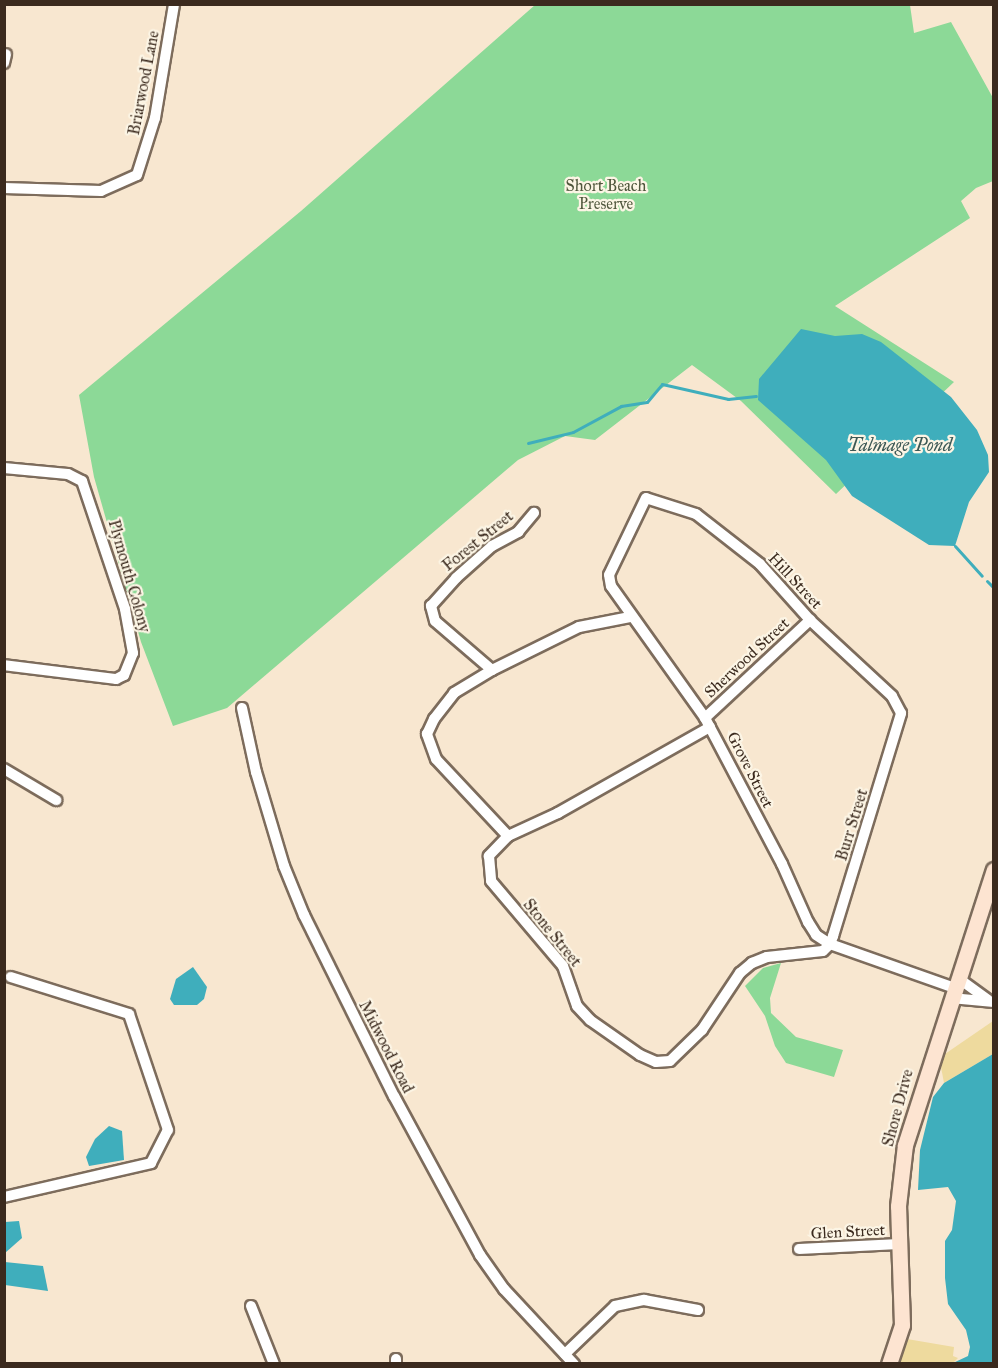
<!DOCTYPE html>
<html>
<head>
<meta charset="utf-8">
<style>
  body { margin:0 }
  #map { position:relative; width:998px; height:1368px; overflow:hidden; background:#f8e7d0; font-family:"IM FELL Great Primer",serif }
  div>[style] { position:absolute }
  .green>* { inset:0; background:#8cd997 }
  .sand>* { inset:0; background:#eeda9e }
  .water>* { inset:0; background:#3faebc }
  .stream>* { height:3px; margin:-1.5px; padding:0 1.5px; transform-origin:1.5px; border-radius:1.5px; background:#3faebc }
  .roads { filter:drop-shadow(2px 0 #7d6c5c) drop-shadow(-2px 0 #7d6c5c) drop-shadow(0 2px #7d6c5c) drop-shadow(0 -2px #7d6c5c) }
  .minor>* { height:10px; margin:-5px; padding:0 5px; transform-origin:5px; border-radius:5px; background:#fff }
  .secondary>* { height:15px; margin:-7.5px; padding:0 7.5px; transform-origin:7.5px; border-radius:7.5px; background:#fde4d1 }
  span { translate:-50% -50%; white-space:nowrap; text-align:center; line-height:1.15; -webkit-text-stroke:4.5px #fcf5e5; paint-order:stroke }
  .street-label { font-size:16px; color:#3b2a1e }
  .park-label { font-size:16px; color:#4f563c }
  .water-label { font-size:18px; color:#3c5855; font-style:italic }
  .frame { position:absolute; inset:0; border:6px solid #3b2a1e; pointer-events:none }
</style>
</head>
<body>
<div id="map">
  <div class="green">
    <div style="clip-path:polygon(535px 5px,910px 5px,914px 33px,951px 22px,993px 98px,993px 181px,976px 188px,961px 201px,970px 218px,835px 306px,954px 382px,836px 494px,741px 401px,692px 365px,595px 440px,565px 436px,518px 460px,227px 708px,173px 726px,141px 642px,94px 477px,79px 395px,301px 211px)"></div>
    <div style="clip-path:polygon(781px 963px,770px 998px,771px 1013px,796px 1037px,843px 1050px,834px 1077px,786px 1063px,775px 1046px,765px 1016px,745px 986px,763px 968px)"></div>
  </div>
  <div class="sand">
    <div style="clip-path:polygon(993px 1021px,993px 1054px,944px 1083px,940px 1062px,942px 1056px)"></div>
    <div style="clip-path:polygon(907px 1339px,954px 1347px,953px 1356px,958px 1358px,953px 1363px,897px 1364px)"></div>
  </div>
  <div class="water">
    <div style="clip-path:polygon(801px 329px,835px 336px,862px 334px,881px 342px,951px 397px,977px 430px,988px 455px,989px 472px,969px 502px,955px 546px,929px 545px,852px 496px,826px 460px,758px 400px,759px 379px)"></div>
    <div style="clip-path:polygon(193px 967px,207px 987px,204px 999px,197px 1005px,174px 1005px,170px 999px,176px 979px)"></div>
    <div style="clip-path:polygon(993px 1054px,993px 1363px,953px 1363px,968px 1356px,970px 1347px,966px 1330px,948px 1304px,945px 1278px,945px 1241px,952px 1230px,956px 1201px,948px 1187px,918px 1190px,920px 1150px,933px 1097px,944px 1083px)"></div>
    <div style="clip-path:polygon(109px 1126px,122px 1131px,124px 1160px,89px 1166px,86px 1157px,95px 1139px)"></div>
    <div style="clip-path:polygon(19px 1221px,22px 1238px,5px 1253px,5px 1222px)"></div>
    <div style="clip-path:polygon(5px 1262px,43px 1266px,48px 1291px,5px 1285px)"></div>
  </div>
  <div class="stream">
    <div style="left:528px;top:443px;width:46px;rotate:-13.7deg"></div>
    <div style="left:573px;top:432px;width:55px;rotate:-28.4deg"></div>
    <div style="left:621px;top:406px;width:26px;rotate:-9deg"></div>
    <div style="left:647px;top:402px;width:23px;rotate:-50deg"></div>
    <div style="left:662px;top:384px;width:68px;rotate:12.8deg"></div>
    <div style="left:728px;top:399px;width:28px;rotate:-6deg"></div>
    <div style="left:955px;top:546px;width:40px;rotate:48deg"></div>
    <div style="left:987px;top:581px;width:10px;rotate:45deg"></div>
  </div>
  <div class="roads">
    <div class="minor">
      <div style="left:4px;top:63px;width:9px;rotate:-77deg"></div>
      <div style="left:4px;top:188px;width:97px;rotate:1.8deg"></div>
      <div style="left:101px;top:191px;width:39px;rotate:-24deg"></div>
      <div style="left:137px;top:175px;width:60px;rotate:-72.5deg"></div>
      <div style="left:155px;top:118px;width:116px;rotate:-80.5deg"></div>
      <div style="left:4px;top:468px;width:64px;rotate:5.4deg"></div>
      <div style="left:68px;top:474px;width:16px;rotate:27deg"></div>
      <div style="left:82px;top:481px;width:135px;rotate:71.4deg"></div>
      <div style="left:125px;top:609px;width:45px;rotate:79.7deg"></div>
      <div style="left:133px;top:653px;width:24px;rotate:112deg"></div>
      <div style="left:124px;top:675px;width:9px;rotate:153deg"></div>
      <div style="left:116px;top:679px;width:113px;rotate:-172.9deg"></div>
      <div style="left:492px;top:670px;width:75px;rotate:-139.3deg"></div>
      <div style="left:435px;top:621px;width:16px;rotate:-105deg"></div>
      <div style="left:431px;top:606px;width:38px;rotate:-48deg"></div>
      <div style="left:456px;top:578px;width:48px;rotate:-41.6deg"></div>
      <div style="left:492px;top:546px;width:30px;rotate:-28deg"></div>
      <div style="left:518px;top:532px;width:25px;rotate:-50deg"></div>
      <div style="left:242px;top:708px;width:66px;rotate:77.7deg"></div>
      <div style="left:256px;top:772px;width:98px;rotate:73.4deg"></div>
      <div style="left:284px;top:866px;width:53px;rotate:67.8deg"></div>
      <div style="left:304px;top:915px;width:202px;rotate:63.6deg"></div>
      <div style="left:394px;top:1096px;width:181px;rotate:61.6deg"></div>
      <div style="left:480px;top:1255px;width:42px;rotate:54.8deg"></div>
      <div style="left:504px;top:1289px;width:103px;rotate:47deg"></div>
      <div style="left:705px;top:718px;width:144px;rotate:-43deg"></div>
      <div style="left:710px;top:727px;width:175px;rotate:150.5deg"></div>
      <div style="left:558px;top:813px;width:55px;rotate:155.3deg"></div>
      <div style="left:508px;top:836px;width:28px;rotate:134deg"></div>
      <div style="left:489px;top:856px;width:25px;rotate:85deg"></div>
      <div style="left:491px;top:881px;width:111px;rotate:49.7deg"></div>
      <div style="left:563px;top:966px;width:42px;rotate:70.7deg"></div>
      <div style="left:577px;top:1006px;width:19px;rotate:47deg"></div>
      <div style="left:590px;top:1020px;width:61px;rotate:35deg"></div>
      <div style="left:640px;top:1055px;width:17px;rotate:24deg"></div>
      <div style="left:656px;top:1062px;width:14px;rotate:-4deg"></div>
      <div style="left:670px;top:1061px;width:45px;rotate:-44.1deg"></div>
      <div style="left:702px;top:1030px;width:69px;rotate:-56.3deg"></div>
      <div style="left:740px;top:973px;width:16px;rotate:-40deg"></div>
      <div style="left:752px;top:963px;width:16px;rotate:-22deg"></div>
      <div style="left:767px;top:957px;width:56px;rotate:-6.1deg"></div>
      <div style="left:823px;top:951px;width:10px;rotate:-45deg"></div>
      <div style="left:830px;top:944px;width:9px;rotate:-69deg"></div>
      <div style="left:833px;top:936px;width:233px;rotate:-73deg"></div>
      <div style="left:901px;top:713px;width:19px;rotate:-118deg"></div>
      <div style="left:892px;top:696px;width:112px;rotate:-137.2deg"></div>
      <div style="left:810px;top:620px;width:75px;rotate:-131.8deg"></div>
      <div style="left:760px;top:564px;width:81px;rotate:-142deg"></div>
      <div style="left:696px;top:514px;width:52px;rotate:-162.3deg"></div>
      <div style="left:646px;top:498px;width:85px;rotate:115.7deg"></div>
      <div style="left:609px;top:575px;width:11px;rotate:80deg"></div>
      <div style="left:611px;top:586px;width:162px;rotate:54.5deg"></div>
      <div style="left:705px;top:718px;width:165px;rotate:62.2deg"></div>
      <div style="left:782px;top:864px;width:64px;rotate:65.9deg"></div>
      <div style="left:808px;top:922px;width:15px;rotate:58deg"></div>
      <div style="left:816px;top:935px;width:17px;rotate:33deg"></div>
      <div style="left:830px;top:944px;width:133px;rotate:19.4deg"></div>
      <div style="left:4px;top:769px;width:61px;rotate:30.8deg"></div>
      <div style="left:508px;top:836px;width:105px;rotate:-133.1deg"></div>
      <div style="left:436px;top:759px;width:27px;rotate:-110deg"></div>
      <div style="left:427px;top:734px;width:17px;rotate:-65deg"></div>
      <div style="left:434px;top:719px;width:33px;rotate:-52deg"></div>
      <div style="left:454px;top:693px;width:44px;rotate:-31.2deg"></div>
      <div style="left:492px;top:670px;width:97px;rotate:-26.3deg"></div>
      <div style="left:579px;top:627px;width:52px;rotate:-11.1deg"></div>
      <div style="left:958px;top:978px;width:37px;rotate:36deg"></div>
      <div style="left:951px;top:998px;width:43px;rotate:5.3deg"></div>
      <div style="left:4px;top:1197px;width:151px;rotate:-13deg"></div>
      <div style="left:151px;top:1163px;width:37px;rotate:-63deg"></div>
      <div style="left:168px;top:1130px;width:122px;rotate:-108.6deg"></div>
      <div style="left:129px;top:1014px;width:124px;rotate:-162.6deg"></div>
      <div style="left:799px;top:1249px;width:100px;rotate:-2.9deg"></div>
      <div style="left:251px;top:1306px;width:62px;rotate:68.4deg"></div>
      <div style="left:565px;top:1354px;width:69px;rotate:-43.8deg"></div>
      <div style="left:615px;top:1306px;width:30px;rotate:-12deg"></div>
      <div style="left:644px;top:1300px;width:55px;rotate:10.5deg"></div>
      <div style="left:396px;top:1359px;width:5px;rotate:90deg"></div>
    </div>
    <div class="secondary">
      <div style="left:889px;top:1364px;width:41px;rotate:-71.6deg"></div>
      <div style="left:902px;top:1325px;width:119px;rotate:-91.9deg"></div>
      <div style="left:898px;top:1206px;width:61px;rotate:-83.5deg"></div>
      <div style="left:905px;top:1145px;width:289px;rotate:-72.1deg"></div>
    </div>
  </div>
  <div class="street-label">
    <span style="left:144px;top:83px;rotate:-79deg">Briarwood Lane</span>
    <span style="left:478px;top:541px;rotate:-39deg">Forest Street</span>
    <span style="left:129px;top:576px;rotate:74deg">Plymouth Colony</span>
    <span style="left:795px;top:581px;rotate:47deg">Hill Street</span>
    <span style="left:747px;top:658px;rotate:-43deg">Sherwood Street</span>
    <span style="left:750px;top:770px;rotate:63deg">Grove Street</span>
    <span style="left:852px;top:825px;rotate:-73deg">Burr Street</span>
    <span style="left:552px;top:933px;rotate:51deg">Stone Street</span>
    <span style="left:386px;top:1047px;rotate:63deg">Midwood Road</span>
    <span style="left:898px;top:1108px;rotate:-75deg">Shore Drive</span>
    <span style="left:848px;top:1232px;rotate:-3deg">Glen Street</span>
  </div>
  <div class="park-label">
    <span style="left:606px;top:195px">Short Beach<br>Preserve</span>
  </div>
  <div class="water-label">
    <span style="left:900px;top:445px">Talmage Pond</span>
  </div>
  <div class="frame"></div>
</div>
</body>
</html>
